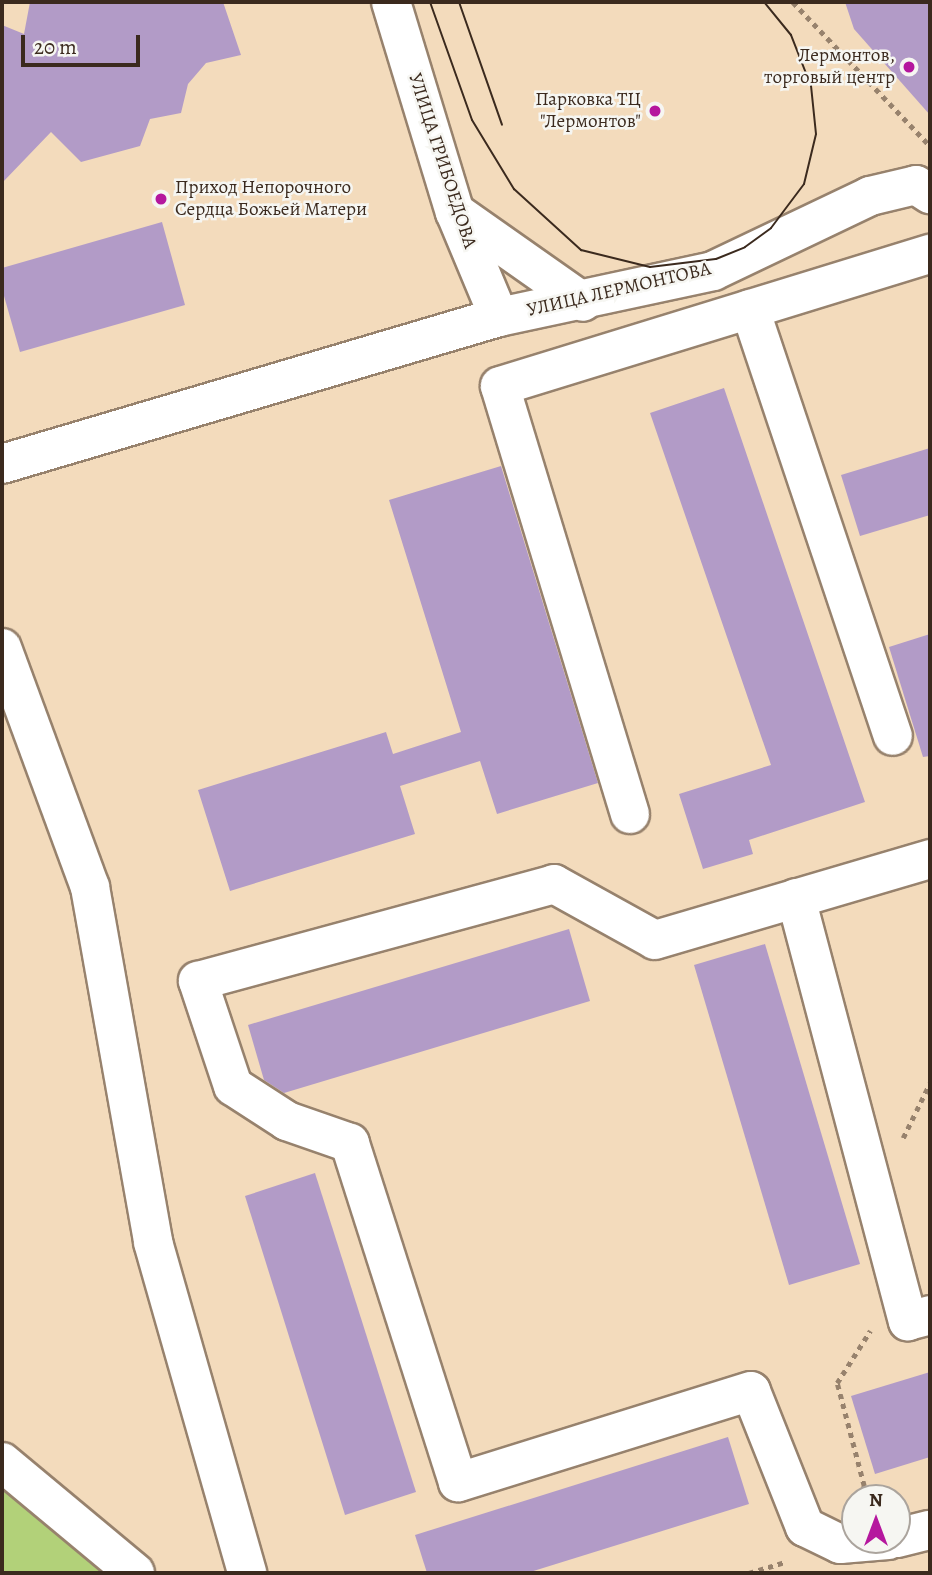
<!DOCTYPE html>
<html>
<head>
<meta charset="utf-8">
<style>
  body { margin:0 }
  #map { position:relative; width:932px; height:1575px; overflow:hidden; background:#f3dbbc; font-family:Alegreya,serif }
  div>[style] { position:absolute }
  .green>* { inset:0; background:#b2d179 }
  .building>* { inset:0; background:#b29bc7 }
  .path>* { height:4.5px; margin-top:-2.25px; transform-origin:0; background:repeating-linear-gradient(90deg,#97826d 0 5px,transparent 0 10px) }
  .roads { filter:drop-shadow(2px 0 #97826d) drop-shadow(-2px 0 #97826d) drop-shadow(0 2px #97826d) drop-shadow(0 -2px #97826d) }
  .minor>* { height:38px; margin:-19px; padding:0 19px; transform-origin:19px; border-radius:19px; background:#fff }
  .tram>* { height:2px; margin:-1px; padding:0 1px; transform-origin:1px; border-radius:1px; background:#3b2a1e }
  .dots>* { width:19px; height:19px; translate:-50% -50%; box-sizing:border-box; border:4px solid #f6f6f2; border-radius:50% }
  span { translate:-50% -50%; white-space:nowrap; text-align:center; line-height:1.15; -webkit-text-stroke:5px #f6f6f2; paint-order:stroke }
  .poi-label { font-size:19px; color:#3b2a1e }
  .right { translate:-100% -50%; text-align:right }
  .left { translate:0 -50%; text-align:left }
  .street-label { font-size:19px; color:#3b2a1e }
  .frame { position:absolute; inset:0; border:4px solid #3b2a1e; pointer-events:none }
  .north { position:absolute; left:841px; top:1484px; width:70px; height:70px; box-sizing:border-box; background:#f6f6f2; border:2px solid #aba49d; border-radius:50%; rotate:0deg; font-size:19px; font-weight:700; line-height:28px; text-align:center; color:#3b2a1e }
  .north::after { content:''; display:block; margin:auto; width:24px; height:32px; background:#b5179e; clip-path:polygon(50% 0,100% 100%,50% 72%,0 100%) }
  .scale { position:absolute; left:21px; top:35px; width:119px; height:32px; box-sizing:border-box; border:4px solid #3b2a1e; border-top:0; padding-left:9px; font-size:21px; line-height:24px; white-space:nowrap; color:#3b2a1e; -webkit-text-stroke:5px #f6f6f2; paint-order:stroke }
</style>
</head>
<body>
<div id="map">
  <div class="green">
    <div style="clip-path:polygon(2px 1482px,108px 1573px,2px 1573px)"></div>
  </div>
  <div class="building">
    <div style="clip-path:polygon(30px 2px,223px 2px,241px 55px,206px 63px,188px 84px,181px 113px,150px 119px,140px 146px,81px 162px,51px 132px,2px 183px,2px 25px,24px 34px)"></div>
    <div style="clip-path:polygon(845px 2px,930px 2px,930px 115px,854px 29px)"></div>
    <div style="clip-path:polygon(162px 222px,185px 305px,20px 352px,2px 289px,2px 268px)"></div>
    <div style="clip-path:polygon(724px 388px,865px 802px,749px 840px,753px 854px,703px 869px,679px 794px,771px 765px,650px 413px)"></div>
    <div style="clip-path:polygon(930px 448px,930px 515px,860px 536px,841px 475px)"></div>
    <div style="clip-path:polygon(501px 466px,598px 783px,497px 814px,480px 761px,400px 786px,415px 834px,230px 891px,198px 790px,386px 732px,393px 754px,461px 732px,389px 500px)"></div>
    <div style="clip-path:polygon(930px 634px,930px 756px,923px 757px,889px 647px)"></div>
    <div style="clip-path:polygon(569px 929px,590px 1001px,284px 1093px,264px 1080px,248px 1025px)"></div>
    <div style="clip-path:polygon(765px 944px,860px 1264px,789px 1285px,694px 965px)"></div>
    <div style="clip-path:polygon(315px 1173px,416px 1492px,345px 1515px,245px 1196px)"></div>
    <div style="clip-path:polygon(930px 1372px,930px 1457px,875px 1474px,851px 1396px)"></div>
    <div style="clip-path:polygon(728px 1437px,749px 1504px,527px 1573px,427px 1573px,415px 1535px)"></div>
  </div>
  <div class="path">
    <div style="left:793px;top:2px;width:199px;rotate:46.4deg"></div>
    <div style="left:903px;top:1138px;width:61px;rotate:-63.9deg"></div>
    <div style="left:859px;top:1498px;width:13px;rotate:-67deg"></div>
    <div style="left:864px;top:1486px;width:106px;rotate:-104.7deg"></div>
    <div style="left:837px;top:1383px;width:62px;rotate:-57.6deg"></div>
    <div style="left:749px;top:1573px;width:38px;rotate:-17deg"></div>
  </div>
  <div class="roads">
    <div class="minor">
      <div style="left:391px;top:2px;width:220px;rotate:73.1deg"></div>
      <div style="left:455px;top:212px;width:114px;rotate:67.3deg"></div>
      <div style="left:455px;top:212px;width:156px;rotate:35.1deg"></div>
      <div style="left:750px;top:309px;width:450px;rotate:71.5deg"></div>
      <div style="left:2px;top:464px;width:518px;rotate:-16.48deg"></div>
      <div style="left:499px;top:317px;width:219px;rotate:-12.1deg"></div>
      <div style="left:713px;top:271px;width:174px;rotate:-25.5deg"></div>
      <div style="left:870px;top:196px;width:47px;rotate:-13.4deg"></div>
      <div style="left:916px;top:185px;width:17px;rotate:33deg"></div>
      <div style="left:2px;top:648px;width:255px;rotate:69.8deg"></div>
      <div style="left:90px;top:887px;width:361px;rotate:79.9deg"></div>
      <div style="left:153px;top:1242px;width:344px;rotate:74.1deg"></div>
      <div style="left:630px;top:814px;width:447px;rotate:-106.9deg"></div>
      <div style="left:500px;top:386px;width:450px;rotate:-17.1deg"></div>
      <div style="left:796px;top:898px;width:438px;rotate:75.2deg"></div>
      <div style="left:908px;top:1321px;width:23px;rotate:-15deg"></div>
      <div style="left:2px;top:1462px;width:173px;rotate:39.8deg"></div>
      <div style="left:897px;top:1538px;width:34px;rotate:-14deg"></div>
      <div style="left:888px;top:1540px;width:48px;rotate:175.2deg"></div>
      <div style="left:840px;top:1544px;width:39px;rotate:-154deg"></div>
      <div style="left:805px;top:1527px;width:146px;rotate:-111.7deg"></div>
      <div style="left:751px;top:1391px;width:307px;rotate:162.7deg"></div>
      <div style="left:458px;top:1482px;width:356px;rotate:-107.7deg"></div>
      <div style="left:350px;top:1143px;width:67px;rotate:-160.8deg"></div>
      <div style="left:287px;top:1121px;width:64px;rotate:-147.1deg"></div>
      <div style="left:233px;top:1086px;width:111px;rotate:-108.4deg"></div>
      <div style="left:198px;top:981px;width:369px;rotate:-15.2deg"></div>
      <div style="left:554px;top:884px;width:115px;rotate:29deg"></div>
      <div style="left:655px;top:940px;width:287px;rotate:-16.4deg"></div>
    </div>
  </div>
  <div class="tram">
    <div style="left:430px;top:2px;width:125px;rotate:70.4deg"></div>
    <div style="left:472px;top:120px;width:81px;rotate:58.7deg"></div>
    <div style="left:514px;top:189px;width:91px;rotate:42.3deg"></div>
    <div style="left:581px;top:250px;width:71px;rotate:13.8deg"></div>
    <div style="left:650px;top:267px;width:66px;rotate:-6.9deg"></div>
    <div style="left:716px;top:259px;width:31px;rotate:-22deg"></div>
    <div style="left:745px;top:247px;width:32px;rotate:-36deg"></div>
    <div style="left:771px;top:228px;width:55px;rotate:-53.1deg"></div>
    <div style="left:804px;top:184px;width:51px;rotate:-76.5deg"></div>
    <div style="left:816px;top:134px;width:48px;rotate:-95.9deg"></div>
    <div style="left:811px;top:86px;width:55px;rotate:-111.4deg"></div>
    <div style="left:791px;top:35px;width:43px;rotate:-129.3deg"></div>
    <div style="left:459px;top:2px;width:130px;rotate:70.7deg"></div>
  </div>
  <div class="dots">
    <div style="left:909px;top:67px;background:#b5179e"></div>
    <div style="left:655px;top:111px;background:#b5179e"></div>
    <div style="left:161px;top:199px;background:#b5179e"></div>
  </div>
  <div class="poi-label">
    <span class="right" style="left:895px;top:67px">Лермонтов,<br>торговый центр</span>
    <span class="right" style="left:641px;top:111px">Парковка ТЦ<br>"Лермонтов"</span>
    <span class="left" style="left:175px;top:199px">Приход Непорочного<br>Сердца Божьей Матери</span>
  </div>
  <div class="street-label">
    <span style="left:442px;top:161px;rotate:72deg">УЛИЦА ГРИБОЕДОВА</span>
    <span style="left:619px;top:290px;rotate:-13deg">УЛИЦА ЛЕРМОНТОВА</span>
  </div>
  <div class="frame"></div>
  <div class="north">N</div>
  <div class="scale">20 m</div>
</div>
</body>
</html>
